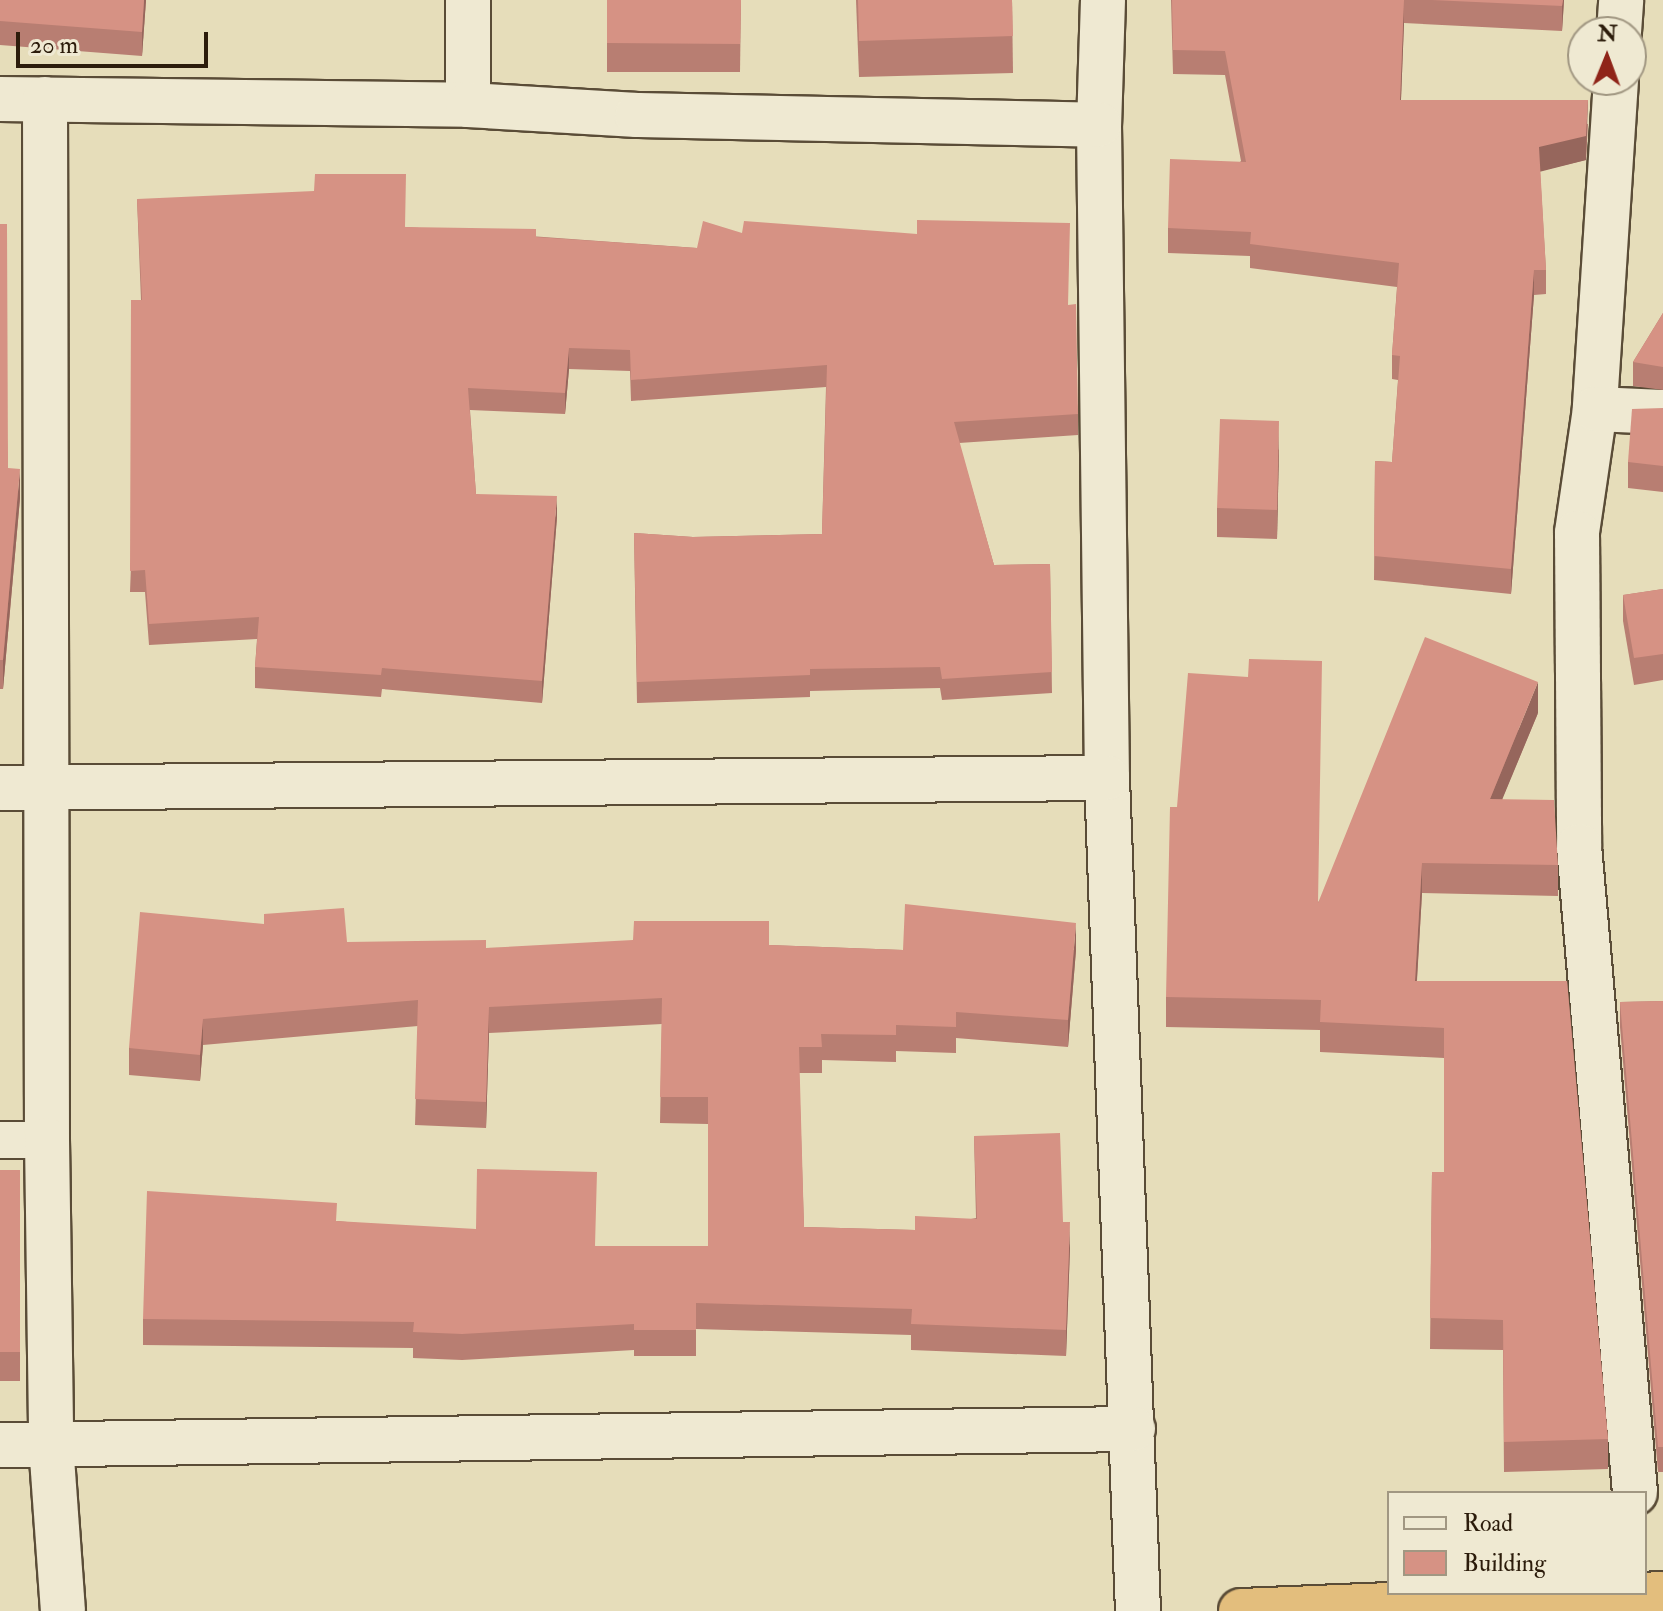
<!DOCTYPE html>
<html>
<head>
<meta charset="utf-8">
<style>
  body { margin:0 }
  #map { position:relative; width:1663px; height:1611px; overflow:hidden; background:#e6ddba; font-family:"IM FELL Double Pica",serif }
  div>[style] { position:absolute }
  .roads { filter:drop-shadow(2px 0 #5a4c37) drop-shadow(-2px 0 #5a4c37) drop-shadow(0 2px #5a4c37) drop-shadow(0 -2px #5a4c37) }
  .service>* { height:36px; margin:-18px; padding:0 18px; transform-origin:18px; border-radius:18px; background:#efe9d2 }
  .minor>* { height:44px; margin:-22px; padding:0 22px; transform-origin:22px; border-radius:22px; background:#efe9d2 }
  .trunk>* { height:44px; margin:-22px; padding:0 22px; transform-origin:22px; border-radius:22px; background:#e3be7d }
  .wall>* { inset:0; background:#b87e72 }
  .shaded-wall>* { inset:0; background:#96665c }
  .building>* { inset:0; background:#d69284 }
  span { translate:-50% -50%; white-space:nowrap; text-align:center; line-height:1.15; -webkit-text-stroke:6px #efe9d2; paint-order:stroke }
  .legend { position:absolute; left:1387px; top:1491px; width:260px; height:104px; box-sizing:border-box; background:#efe9d2; border:2px solid #a19782; margin:0; padding:10px 14px; list-style:none; font-size:24px; color:#2c1c0b }
  .legend li { display:flex; align-items:center; gap:16px; height:40px }
  .legend b { width:40px; border:2px solid #a19782 }
  .north { position:absolute; left:1567px; top:16px; width:80px; height:80px; box-sizing:border-box; background:#efe9d2; border:2px solid #a19782; border-radius:50%; rotate:1deg; font-size:22px; font-weight:700; line-height:32px; text-align:center; color:#2c1c0b }
  .north::after { content:''; display:block; margin:auto; width:28px; height:36px; background:#8f2418; clip-path:polygon(50% 0,100% 100%,50% 72%,0 100%) }
  .scale { position:absolute; left:16px; top:32px; width:192px; height:36px; box-sizing:border-box; border:4px solid #2c1c0b; border-top:0; padding-left:10px; font-size:24px; line-height:28px; white-space:nowrap; color:#2c1c0b; -webkit-text-stroke:6px #efe9d2; paint-order:stroke }
</style>
</head>
<body>
<div id="map">
  <div class="roads">
    <div class="service">
      <div style="left:0;top:1140px;width:47px"></div>
    </div>
    <div class="minor">
      <div style="left:468px;top:0;width:105px;rotate:90deg"></div>
      <div style="left:1103px;top:0;width:125px;rotate:91.8deg"></div>
      <div style="left:1099px;top:125px;width:653px;rotate:89.3deg"></div>
      <div style="left:1107px;top:778px;width:834px;rotate:87.87deg"></div>
      <div style="left:1619px;top:32px;width:32px;rotate:-86deg"></div>
      <div style="left:1616px;top:80px;width:330px;rotate:93.7deg"></div>
      <div style="left:1595px;top:409px;width:125px;rotate:98.3deg"></div>
      <div style="left:1577px;top:533px;width:313px;rotate:89.6deg"></div>
      <div style="left:1579px;top:846px;width:649px;rotate:85.05deg"></div>
      <div style="left:0;top:99px;width:468px;rotate:0.7deg"></div>
      <div style="left:468px;top:105px;width:169px;rotate:3.4deg"></div>
      <div style="left:637px;top:115px;width:462px;rotate:1.2deg"></div>
      <div style="left:45px;top:99px;width:1041px;rotate:89.89deg"></div>
      <div style="left:47px;top:1140px;width:304px;rotate:89.2deg"></div>
      <div style="left:51px;top:1444px;width:167px;rotate:85.9deg"></div>
      <div style="left:1595px;top:409px;width:68px;rotate:2.5deg"></div>
      <div style="left:0;top:788px;width:1107px;rotate:-0.52deg"></div>
      <div style="left:0;top:1445px;width:1133px;rotate:-0.81deg"></div>
    </div>
    <div class="trunk">
      <div style="left:1241px;top:1611px;width:422px;rotate:-2.3deg"></div>
    </div>
  </div>
  <div class="wall">
    <div style="clip-path:polygon(0 0,146px 0,142px 56px,0 45px)"></div>
    <div style="clip-path:polygon(607px 0,741px 0,740px 72px,607px 72px)"></div>
    <div style="clip-path:polygon(856px 0,1012px 0,1013px 73px,859px 77px)"></div>
    <div style="clip-path:polygon(1171px 0,1564px 0,1562px 31px,1404px 23px,1401px 100px,1588px 124px,1586px 160px,1540px 171px,1546px 270px,1546px 294px,1534px 295px,1511px 594px,1374px 580px,1375px 461px,1392px 462px,1398px 380px,1392px 379px,1392px 355px,1397px 287px,1250px 268px,1250px 256px,1168px 253px,1168px 228px,1241px 161px,1225px 75px,1173px 74px)"></div>
    <div style="clip-path:polygon(137px 199px,406px 227px,697px 248px,742px 233px,1068px 305px,1078px 414px,1078px 435px,959px 443px,994px 565px,1050px 564px,1052px 693px,942px 700px,940px 688px,810px 691px,810px 697px,637px 703px,634px 533px,693px 537px,822px 534px,826px 387px,631px 401px,630px 371px,569px 369px,565px 414px,470px 410px,476px 494px,557px 517px,542px 703px,382px 689px,381px 697px,255px 688px,255px 667px,257px 639px,149px 645px,145px 592px,130px 592px,141px 300px)"></div>
    <div style="clip-path:polygon(0 224px,8px 468px,20px 498px,3px 689px,0 689px)"></div>
    <div style="clip-path:polygon(1663px 313px,1663px 390px,1633px 386px,1633px 362px)"></div>
    <div style="clip-path:polygon(1663px 408px,1663px 492px,1628px 488px,1628px 462px)"></div>
    <div style="clip-path:polygon(1279px 449px,1277px 539px,1217px 537px,1217px 508px)"></div>
    <div style="clip-path:polygon(1663px 589px,1663px 680px,1634px 685px,1623px 621px,1623px 595px)"></div>
    <div style="clip-path:polygon(1538px 713px,1502px 799px,1558px 865px,1558px 896px,1422px 893px,1417px 981px,1567px 981px,1608px 1439px,1608px 1469px,1504px 1472px,1503px 1350px,1430px 1349px,1432px 1172px,1444px 1172px,1444px 1058px,1320px 1052px,1320px 1030px,1166px 1027px,1166px 997px,1318px 902px)"></div>
    <div style="clip-path:polygon(264px 914px,347px 942px,486px 948px,769px 945px,903px 950px,1076px 950px,1068px 1047px,956px 1038px,956px 1053px,896px 1051px,896px 1062px,822px 1060px,822px 1073px,799px 1073px,804px 1227px,915px 1230px,976px 1218px,974px 1136px,1063px 1222px,1070px 1248px,1066px 1356px,911px 1350px,911px 1335px,696px 1329px,696px 1356px,634px 1356px,634px 1350px,462px 1360px,413px 1358px,413px 1348px,143px 1345px,143px 1319px,337px 1221px,596px 1246px,708px 1246px,708px 1124px,660px 1123px,662px 1024px,489px 1033px,486px 1128px,415px 1125px,418px 1026px,203px 1045px,200px 1081px,129px 1075px,129px 1048px,264px 924px)"></div>
    <div style="clip-path:polygon(1663px 1001px,1663px 1472px,1658px 1472px,1620px 1027px,1620px 1002px)"></div>
    <div style="clip-path:polygon(0 1170px,20px 1170px,20px 1381px,0 1381px)"></div>
  </div>
  <div class="shaded-wall">
    <div style="clip-path:polygon(144px 0,146px 0,142px 56px,142px 32px)"></div>
    <div style="clip-path:polygon(1404px 0,1404px 23px,1400px 124px,1400px 100px)"></div>
    <div style="clip-path:polygon(1563px 0,1564px 0,1562px 31px,1562px 6px)"></div>
    <div style="clip-path:polygon(1588px 100px,1586px 160px,1539px 172px,1539px 147px)"></div>
    <div style="clip-path:polygon(1534px 270px,1534px 295px,1511px 594px,1511px 569px)"></div>
    <div style="clip-path:polygon(569px 348px,569px 369px,565px 414px,565px 393px)"></div>
    <div style="clip-path:polygon(1279px 421px,1279px 449px,1277px 539px,1277px 510px)"></div>
    <div style="clip-path:polygon(20px 469px,20px 498px,3px 689px,3px 660px)"></div>
    <div style="clip-path:polygon(557px 496px,557px 517px,542px 703px,542px 681px)"></div>
    <div style="clip-path:polygon(1538px 682px,1538px 713px,1490px 829px,1490px 799px)"></div>
    <div style="clip-path:polygon(1422px 863px,1422px 893px,1415px 1011px,1415px 981px)"></div>
    <div style="clip-path:polygon(1076px 923px,1076px 950px,1068px 1047px,1068px 1020px)"></div>
    <div style="clip-path:polygon(489px 1007px,489px 1033px,486px 1128px,486px 1102px)"></div>
    <div style="clip-path:polygon(203px 1019px,203px 1045px,200px 1081px,200px 1055px)"></div>
    <div style="clip-path:polygon(1070px 1222px,1070px 1248px,1066px 1356px,1066px 1330px)"></div>
  </div>
  <div class="building">
    <div style="clip-path:polygon(0 0,144px 0,142px 32px,0 21px)"></div>
    <div style="clip-path:polygon(607px 0,741px 0,740px 44px,607px 43px)"></div>
    <div style="clip-path:polygon(858px 0,1012px 0,1013px 36px,859px 41px)"></div>
    <div style="clip-path:polygon(1172px 0,1404px 0,1400px 100px,1588px 100px,1586px 136px,1539px 147px,1546px 270px,1534px 270px,1511px 569px,1374px 556px,1375px 461px,1392px 462px,1400px 356px,1392px 355px,1399px 263px,1250px 244px,1251px 232px,1168px 228px,1170px 159px,1246px 162px,1225px 51px,1173px 50px)"></div>
    <div style="clip-path:polygon(1432px 0,1563px 0,1562px 6px)"></div>
    <div style="clip-path:polygon(315px 174px,406px 174px,405px 227px,536px 229px,536px 237px,697px 248px,703px 221px,742px 233px,744px 221px,917px 234px,917px 220px,1070px 223px,1068px 305px,1076px 304px,1078px 414px,954px 422px,994px 565px,1050px 564px,1052px 672px,942px 679px,940px 667px,810px 669px,810px 675px,637px 682px,634px 533px,693px 537px,822px 534px,827px 365px,631px 380px,630px 350px,569px 348px,565px 393px,468px 388px,476px 494px,557px 496px,542px 681px,382px 668px,381px 675px,255px 667px,259px 617px,149px 624px,145px 570px,130px 571px,131px 300px,142px 300px,137px 199px,314px 191px)"></div>
    <div style="clip-path:polygon(0 224px,7px 224px,8px 468px,20px 469px,3px 660px,0 660px)"></div>
    <div style="clip-path:polygon(1663px 313px,1663px 367px,1633px 362px)"></div>
    <div style="clip-path:polygon(1663px 408px,1663px 466px,1628px 462px,1632px 409px)"></div>
    <div style="clip-path:polygon(1220px 419px,1279px 421px,1277px 510px,1217px 508px)"></div>
    <div style="clip-path:polygon(1663px 589px,1663px 654px,1634px 658px,1623px 595px)"></div>
    <div style="clip-path:polygon(1425px 637px,1538px 682px,1490px 799px,1554px 800px,1558px 865px,1422px 863px,1415px 981px,1567px 981px,1608px 1439px,1504px 1442px,1503px 1320px,1430px 1318px,1432px 1172px,1444px 1172px,1444px 1028px,1320px 1022px,1321px 1000px,1166px 997px,1170px 807px,1177px 807px,1188px 673px,1248px 677px,1249px 659px,1322px 661px,1318px 903px)"></div>
    <div style="clip-path:polygon(905px 904px,1076px 923px,1068px 1020px,956px 1012px,956px 1027px,896px 1025px,896px 1035px,821px 1034px,822px 1047px,799px 1047px,804px 1227px,915px 1230px,915px 1216px,977px 1219px,974px 1136px,1060px 1133px,1063px 1222px,1070px 1222px,1066px 1330px,911px 1324px,912px 1309px,696px 1303px,696px 1330px,634px 1330px,634px 1324px,462px 1334px,413px 1332px,414px 1322px,143px 1319px,147px 1191px,337px 1203px,336px 1221px,476px 1229px,477px 1169px,597px 1172px,595px 1246px,708px 1246px,708px 1097px,660px 1097px,662px 998px,489px 1007px,486px 1102px,415px 1099px,418px 1000px,203px 1019px,200px 1055px,129px 1048px,140px 912px,264px 924px,264px 914px,344px 908px,347px 942px,486px 940px,486px 948px,633px 940px,634px 921px,769px 921px,769px 945px,903px 950px)"></div>
    <div style="clip-path:polygon(1663px 1001px,1663px 1447px,1658px 1447px,1620px 1002px)"></div>
    <div style="clip-path:polygon(0 1170px,20px 1170px,20px 1352px,0 1352px)"></div>
  </div>
  <ul class="legend">
  <li><b style="height:10px;background:#efe9d2"></b>Road</li>
  <li><b style="height:22px;background:#d69284"></b>Building</li>
  </ul>
  <div class="north">N</div>
  <div class="scale">20 m</div>
</div>
</body>
</html>
